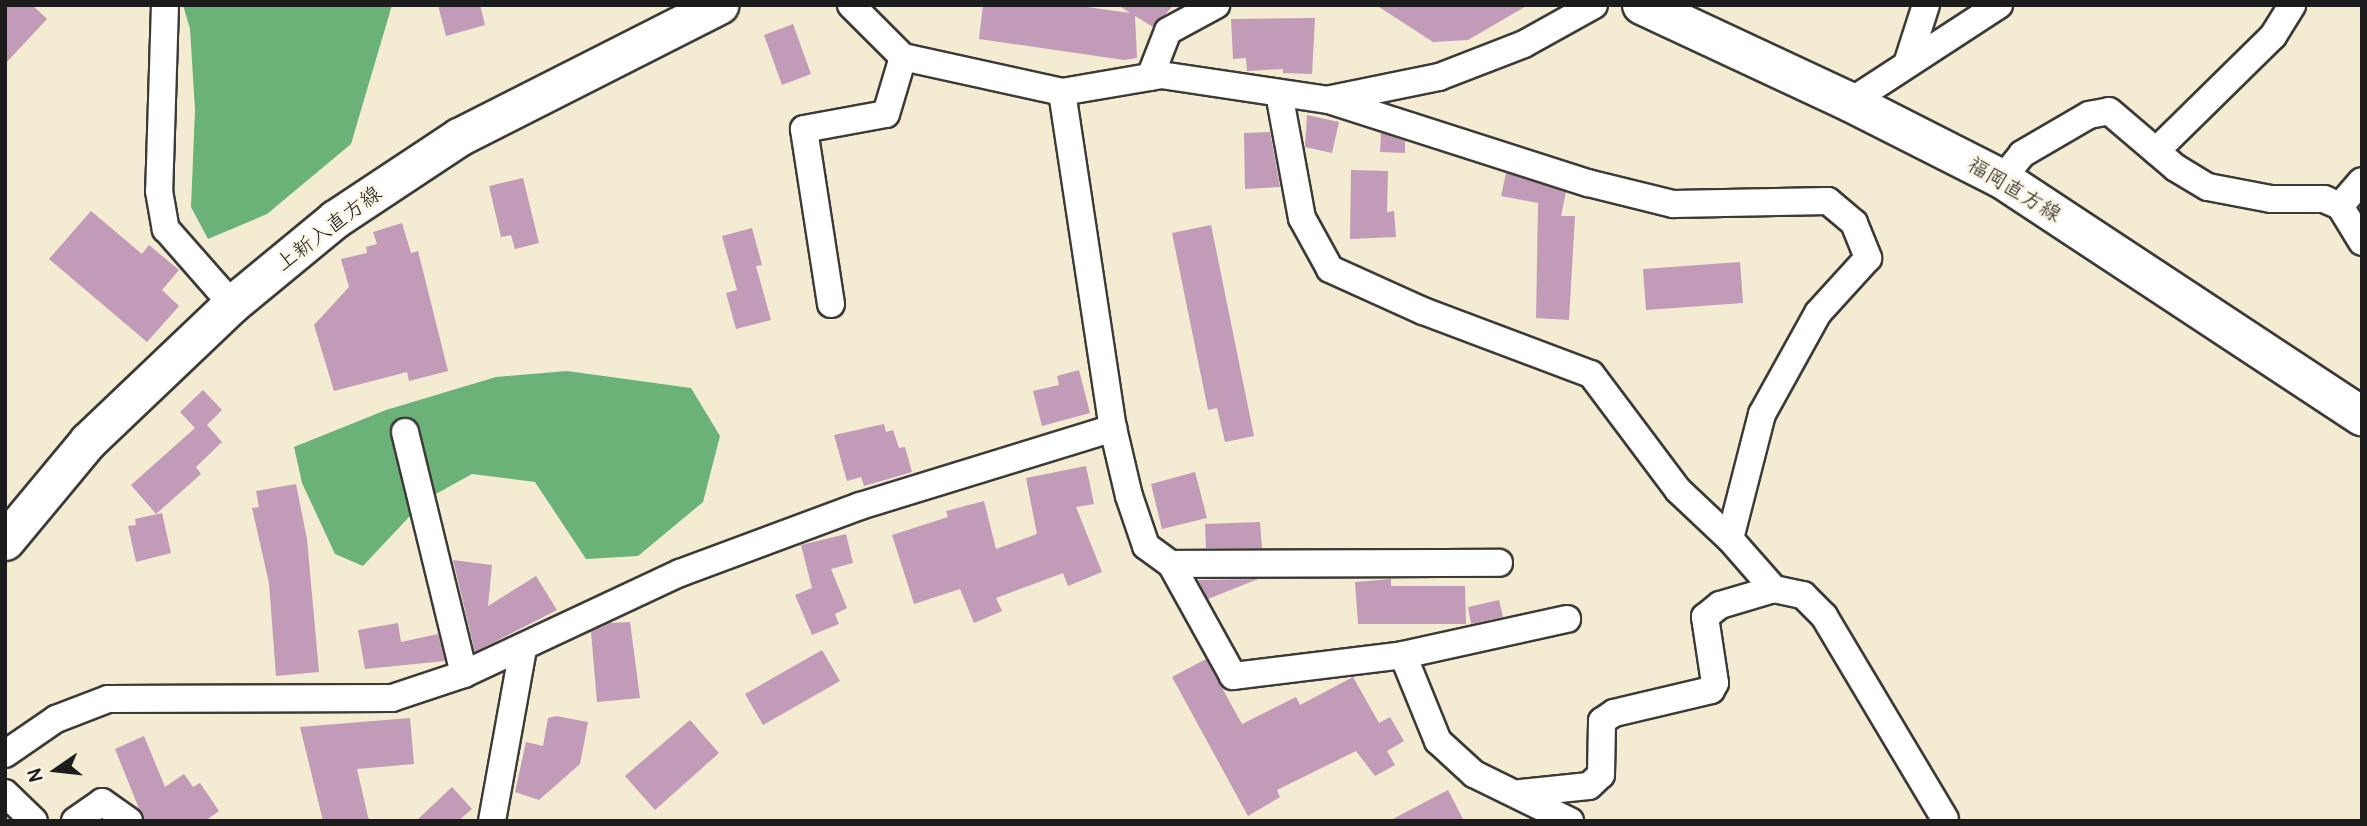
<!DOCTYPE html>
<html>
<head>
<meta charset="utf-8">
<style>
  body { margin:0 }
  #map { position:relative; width:2367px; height:826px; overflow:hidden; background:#f3ebd2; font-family:Pangolin,"Klee One",sans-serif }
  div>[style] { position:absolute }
  .forest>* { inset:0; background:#6bb279 }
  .building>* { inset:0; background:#c29bb8 }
  .roads { filter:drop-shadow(2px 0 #3c3b37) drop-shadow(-2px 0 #3c3b37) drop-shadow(0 2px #3c3b37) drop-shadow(0 -2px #3c3b37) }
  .street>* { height:26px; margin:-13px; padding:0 13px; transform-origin:13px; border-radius:13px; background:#fff }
  .secondary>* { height:37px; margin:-18.5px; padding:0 18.5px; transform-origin:18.5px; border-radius:18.5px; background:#fff }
  .primary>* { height:38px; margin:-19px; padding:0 19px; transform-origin:19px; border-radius:19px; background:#fff }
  span { translate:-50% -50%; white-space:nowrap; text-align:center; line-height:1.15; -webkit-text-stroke:5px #fcf5e5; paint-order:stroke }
  .street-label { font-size:21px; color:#1c1c1c }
  .frame { position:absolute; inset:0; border:7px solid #1c1c1c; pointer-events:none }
  .north { position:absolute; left:21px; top:735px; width:70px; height:70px; -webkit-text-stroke:5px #fcf5e5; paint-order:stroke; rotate:256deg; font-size:19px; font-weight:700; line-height:28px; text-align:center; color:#1c1c1c }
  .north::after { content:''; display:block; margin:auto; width:24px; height:32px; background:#1c1c1c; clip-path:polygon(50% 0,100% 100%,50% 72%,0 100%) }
</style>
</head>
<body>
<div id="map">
  <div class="forest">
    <div style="clip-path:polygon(183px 5px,392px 5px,351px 144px,267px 214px,208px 239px,191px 207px,195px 110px,190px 29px)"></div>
    <div style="clip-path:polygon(567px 371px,691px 388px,720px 436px,703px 502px,638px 556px,586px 559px,535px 482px,472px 474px,425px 500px,363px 566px,335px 554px,302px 483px,294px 447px,386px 410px,496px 377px)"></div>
  </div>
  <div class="building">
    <div style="clip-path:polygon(5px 5px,32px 5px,47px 19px,5px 64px)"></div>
    <div style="clip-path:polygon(438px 5px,480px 5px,485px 25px,446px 36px)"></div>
    <div style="clip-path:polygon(983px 5px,1073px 5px,1130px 13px,1118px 5px,1174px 5px,1153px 27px,1135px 16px,1137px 58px,1124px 60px,979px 39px)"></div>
    <div style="clip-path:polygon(1376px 5px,1528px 5px,1468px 40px,1433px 42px)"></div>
    <div style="clip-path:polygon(1315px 18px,1312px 74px,1283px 73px,1283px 69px,1247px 71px,1246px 58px,1233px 59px,1231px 19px)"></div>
    <div style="clip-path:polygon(793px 24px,811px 74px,782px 85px,764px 35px)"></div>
    <div style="clip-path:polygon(1307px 115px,1339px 122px,1332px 153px,1305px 147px)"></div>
    <div style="clip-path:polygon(1270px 132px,1280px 187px,1245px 189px,1244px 133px)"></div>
    <div style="clip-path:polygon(1381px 133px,1405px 141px,1405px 153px,1380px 152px)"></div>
    <div style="clip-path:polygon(1351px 170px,1388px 171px,1387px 212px,1394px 211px,1396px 237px,1350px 239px)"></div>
    <div style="clip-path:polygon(1506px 173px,1566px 192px,1561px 216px,1575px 216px,1569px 320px,1536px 318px,1538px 203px,1501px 196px)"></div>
    <div style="clip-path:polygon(523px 178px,539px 243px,515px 249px,511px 235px,501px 237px,489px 186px)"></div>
    <div style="clip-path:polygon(91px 211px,142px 254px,149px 245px,179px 270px,162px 290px,179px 306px,147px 342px,49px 259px)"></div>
    <div style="clip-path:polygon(402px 223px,411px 253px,418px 251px,448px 371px,409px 381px,407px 372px,334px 391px,314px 325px,349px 287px,341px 259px,367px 253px,366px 247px,377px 244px,373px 232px)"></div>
    <div style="clip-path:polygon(1211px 225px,1254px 436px,1225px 442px,1217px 408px,1208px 410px,1172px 233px)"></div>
    <div style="clip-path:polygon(752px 228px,762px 265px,756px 266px,771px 320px,736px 329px,726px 293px,737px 290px,722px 236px)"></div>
    <div style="clip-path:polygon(1740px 262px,1743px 303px,1646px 310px,1643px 269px)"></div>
    <div style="clip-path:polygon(1079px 370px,1090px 413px,1042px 426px,1033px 391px,1059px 385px,1057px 376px)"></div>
    <div style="clip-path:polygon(203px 390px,222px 410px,207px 425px,222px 442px,196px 467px,201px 474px,156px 514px,131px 485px,195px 428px,180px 412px)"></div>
    <div style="clip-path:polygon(884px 424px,886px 432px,893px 430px,899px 448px,905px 447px,912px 472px,864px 486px,861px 477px,847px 481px,834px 435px)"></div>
    <div style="clip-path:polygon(1086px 466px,1094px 504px,1076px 507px,1102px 572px,1068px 586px,1063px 573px,996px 598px,1002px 611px,974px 623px,960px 589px,914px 604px,892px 535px,948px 517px,946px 511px,984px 501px,996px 549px,1037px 534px,1026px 478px)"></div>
    <div style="clip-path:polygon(1195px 472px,1207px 518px,1162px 529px,1151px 484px)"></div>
    <div style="clip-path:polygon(296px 484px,307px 539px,319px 672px,276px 676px,269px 583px,252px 508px,259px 507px,256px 491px)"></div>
    <div style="clip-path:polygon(162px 513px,171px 553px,136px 562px,128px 526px,136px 525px,135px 519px)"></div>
    <div style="clip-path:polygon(1260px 522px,1262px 548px,1206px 548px,1205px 524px)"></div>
    <div style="clip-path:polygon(846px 534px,853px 563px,831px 569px,847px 608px,835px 614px,839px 624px,812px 635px,795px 595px,812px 588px,801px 545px)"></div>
    <div style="clip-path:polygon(453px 560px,492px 565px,488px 606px,536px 576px,557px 610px,475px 652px)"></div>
    <div style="clip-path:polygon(1258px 579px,1208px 599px,1198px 580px)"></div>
    <div style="clip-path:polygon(1391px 579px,1391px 586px,1465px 586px,1466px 624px,1358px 624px,1355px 582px)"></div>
    <div style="clip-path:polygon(1499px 600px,1503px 617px,1471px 624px,1468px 607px)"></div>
    <div style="clip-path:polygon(630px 622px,640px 698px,597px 702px,591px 632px,610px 623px)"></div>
    <div style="clip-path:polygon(398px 623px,401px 642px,438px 634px,445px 661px,365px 669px,358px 630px)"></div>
    <div style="clip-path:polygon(822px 650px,840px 681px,763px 725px,745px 694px)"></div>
    <div style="clip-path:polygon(1206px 659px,1242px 724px,1296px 697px,1300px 705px,1353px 677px,1379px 723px,1390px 717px,1404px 741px,1387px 751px,1395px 765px,1375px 776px,1356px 751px,1277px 790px,1280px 797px,1248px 816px,1172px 677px)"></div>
    <div style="clip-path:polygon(556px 716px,588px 722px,580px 764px,539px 800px,515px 792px,526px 742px,543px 746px,548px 718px)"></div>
    <div style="clip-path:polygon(410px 718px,414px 764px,357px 769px,369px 821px,323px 821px,300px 727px)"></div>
    <div style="clip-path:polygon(690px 720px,719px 753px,655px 810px,625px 776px)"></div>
    <div style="clip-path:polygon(144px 736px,165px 787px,184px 774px,193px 787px,200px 783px,219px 811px,205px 821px,144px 821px,115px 749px)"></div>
    <div style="clip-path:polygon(452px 787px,472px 809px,458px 821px,416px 821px)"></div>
    <div style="clip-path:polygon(1448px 790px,1464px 821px,1389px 821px)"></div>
  </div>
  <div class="roads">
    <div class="street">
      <div style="left:165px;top:5px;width:186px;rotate:91.8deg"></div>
      <div style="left:159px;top:191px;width:39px;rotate:80deg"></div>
      <div style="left:166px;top:229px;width:100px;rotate:48.7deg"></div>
      <div style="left:851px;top:5px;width:74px;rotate:45deg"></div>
      <div style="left:903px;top:57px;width:163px;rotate:12.4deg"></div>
      <div style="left:1062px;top:92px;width:100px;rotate:-9.7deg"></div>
      <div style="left:1161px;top:75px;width:170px;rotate:8.5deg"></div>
      <div style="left:1329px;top:100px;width:272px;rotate:17.8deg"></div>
      <div style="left:1588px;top:183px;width:88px;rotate:13.9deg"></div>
      <div style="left:1673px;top:204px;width:155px;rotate:-1.1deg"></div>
      <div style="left:1828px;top:201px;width:34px;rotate:40deg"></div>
      <div style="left:1854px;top:223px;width:38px;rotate:68deg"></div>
      <div style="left:1868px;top:258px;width:74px;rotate:132.3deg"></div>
      <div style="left:1818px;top:313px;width:115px;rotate:119deg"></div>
      <div style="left:1762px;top:414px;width:129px;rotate:104.4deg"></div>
      <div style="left:1908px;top:61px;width:59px;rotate:-72.2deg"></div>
      <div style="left:1150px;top:77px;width:49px;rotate:-68.6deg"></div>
      <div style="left:1168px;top:31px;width:55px;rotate:-28.4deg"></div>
      <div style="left:1062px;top:92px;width:340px;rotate:81.4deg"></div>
      <div style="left:1113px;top:428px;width:70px;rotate:76.8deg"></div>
      <div style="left:1129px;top:496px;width:53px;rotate:71.2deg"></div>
      <div style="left:1146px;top:546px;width:31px;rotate:36deg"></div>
      <div style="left:1171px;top:564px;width:128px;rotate:61deg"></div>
      <div style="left:1233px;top:676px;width:171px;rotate:-7deg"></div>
      <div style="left:1403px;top:655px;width:93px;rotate:67.9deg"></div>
      <div style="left:1438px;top:741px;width:49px;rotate:42.5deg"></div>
      <div style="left:1474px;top:774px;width:107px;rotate:26.1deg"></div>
      <div style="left:1279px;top:93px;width:127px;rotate:79.6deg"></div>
      <div style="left:1302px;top:218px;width:58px;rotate:61.2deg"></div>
      <div style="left:1330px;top:269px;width:102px;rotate:24.3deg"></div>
      <div style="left:1423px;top:311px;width:179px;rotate:20.6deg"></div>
      <div style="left:1591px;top:374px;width:145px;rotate:53.1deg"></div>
      <div style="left:1678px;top:490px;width:71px;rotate:43.3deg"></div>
      <div style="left:1730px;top:539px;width:67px;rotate:48.7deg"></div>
      <div style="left:1774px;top:589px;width:30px;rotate:12deg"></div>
      <div style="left:1803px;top:595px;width:30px;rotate:45deg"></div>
      <div style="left:1824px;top:616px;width:236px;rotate:59.2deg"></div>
      <div style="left:1331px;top:99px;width:110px;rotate:-11.5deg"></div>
      <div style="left:1439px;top:77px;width:91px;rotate:-21.2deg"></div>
      <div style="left:1524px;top:44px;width:80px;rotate:-29.1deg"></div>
      <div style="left:1850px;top:102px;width:178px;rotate:-33.1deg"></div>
      <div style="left:2156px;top:151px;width:164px;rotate:-44.5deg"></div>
      <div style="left:2273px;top:36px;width:36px;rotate:-58deg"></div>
      <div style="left:2002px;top:179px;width:32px;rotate:-51deg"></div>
      <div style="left:2022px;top:154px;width:78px;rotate:-30.2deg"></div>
      <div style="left:2089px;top:115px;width:20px;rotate:-11deg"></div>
      <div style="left:2109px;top:111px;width:88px;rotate:40.4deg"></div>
      <div style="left:2176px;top:168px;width:37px;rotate:31deg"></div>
      <div style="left:2208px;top:187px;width:64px;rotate:10.8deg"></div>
      <div style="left:2271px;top:199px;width:53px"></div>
      <div style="left:2324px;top:199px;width:17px;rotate:24deg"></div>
      <div style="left:2340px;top:206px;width:42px;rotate:58.6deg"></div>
      <div style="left:2340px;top:206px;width:33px;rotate:-49deg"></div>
      <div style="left:831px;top:304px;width:177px;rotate:-98.8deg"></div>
      <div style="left:804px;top:129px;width:83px;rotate:-10.4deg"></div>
      <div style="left:886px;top:114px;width:59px;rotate:-73.4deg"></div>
      <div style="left:405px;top:432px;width:249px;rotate:76.3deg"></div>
      <div style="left:1171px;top:564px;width:328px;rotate:-0.2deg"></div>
      <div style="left:1403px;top:655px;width:168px;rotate:-12.4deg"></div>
      <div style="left:5px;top:754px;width:62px;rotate:-34.5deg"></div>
      <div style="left:56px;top:719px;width:56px;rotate:-21deg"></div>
      <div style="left:108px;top:699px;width:284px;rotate:-0.2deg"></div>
      <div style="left:392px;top:698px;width:76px;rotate:-18.4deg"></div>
      <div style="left:464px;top:674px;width:238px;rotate:-25.1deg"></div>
      <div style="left:680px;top:573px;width:192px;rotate:-20.4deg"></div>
      <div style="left:860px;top:506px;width:265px;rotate:-17.1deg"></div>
      <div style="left:5px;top:793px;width:40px;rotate:44deg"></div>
      <div style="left:1521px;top:793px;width:68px;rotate:-5.9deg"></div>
      <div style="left:1589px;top:786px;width:16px;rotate:-43deg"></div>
      <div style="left:1601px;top:775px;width:54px;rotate:-88.9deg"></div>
      <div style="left:1602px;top:721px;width:14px;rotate:-34deg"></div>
      <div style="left:1614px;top:713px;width:100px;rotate:-13.3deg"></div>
      <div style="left:1711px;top:690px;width:8px;rotate:-60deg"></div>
      <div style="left:1715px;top:683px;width:67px;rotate:-98.6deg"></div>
      <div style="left:1705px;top:617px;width:19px;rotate:-39deg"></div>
      <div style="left:1720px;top:605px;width:56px;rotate:-16.5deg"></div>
      <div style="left:75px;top:821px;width:33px;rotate:-35deg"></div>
      <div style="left:102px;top:802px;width:33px;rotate:35deg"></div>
      <div style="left:492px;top:821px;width:176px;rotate:-79.8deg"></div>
    </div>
    <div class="secondary">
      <div style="left:5px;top:541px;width:130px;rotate:-50.3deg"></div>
      <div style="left:88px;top:441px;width:199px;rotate:-43.6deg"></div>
      <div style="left:232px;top:304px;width:134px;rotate:-39.5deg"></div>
      <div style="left:335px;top:219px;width:149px;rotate:-33.5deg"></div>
      <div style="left:459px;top:137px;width:292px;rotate:-26.9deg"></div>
    </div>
    <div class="primary">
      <div style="left:1642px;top:5px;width:230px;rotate:25deg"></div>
      <div style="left:1850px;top:102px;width:170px;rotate:26.9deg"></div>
      <div style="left:2002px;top:179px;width:431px;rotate:33.4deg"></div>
    </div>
  </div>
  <div class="street-label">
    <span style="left:2014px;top:190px;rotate:31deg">福岡直方線</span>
    <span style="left:329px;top:229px;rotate:-37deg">上新入直方線</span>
  </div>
  <div class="frame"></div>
  <div class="north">N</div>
</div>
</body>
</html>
